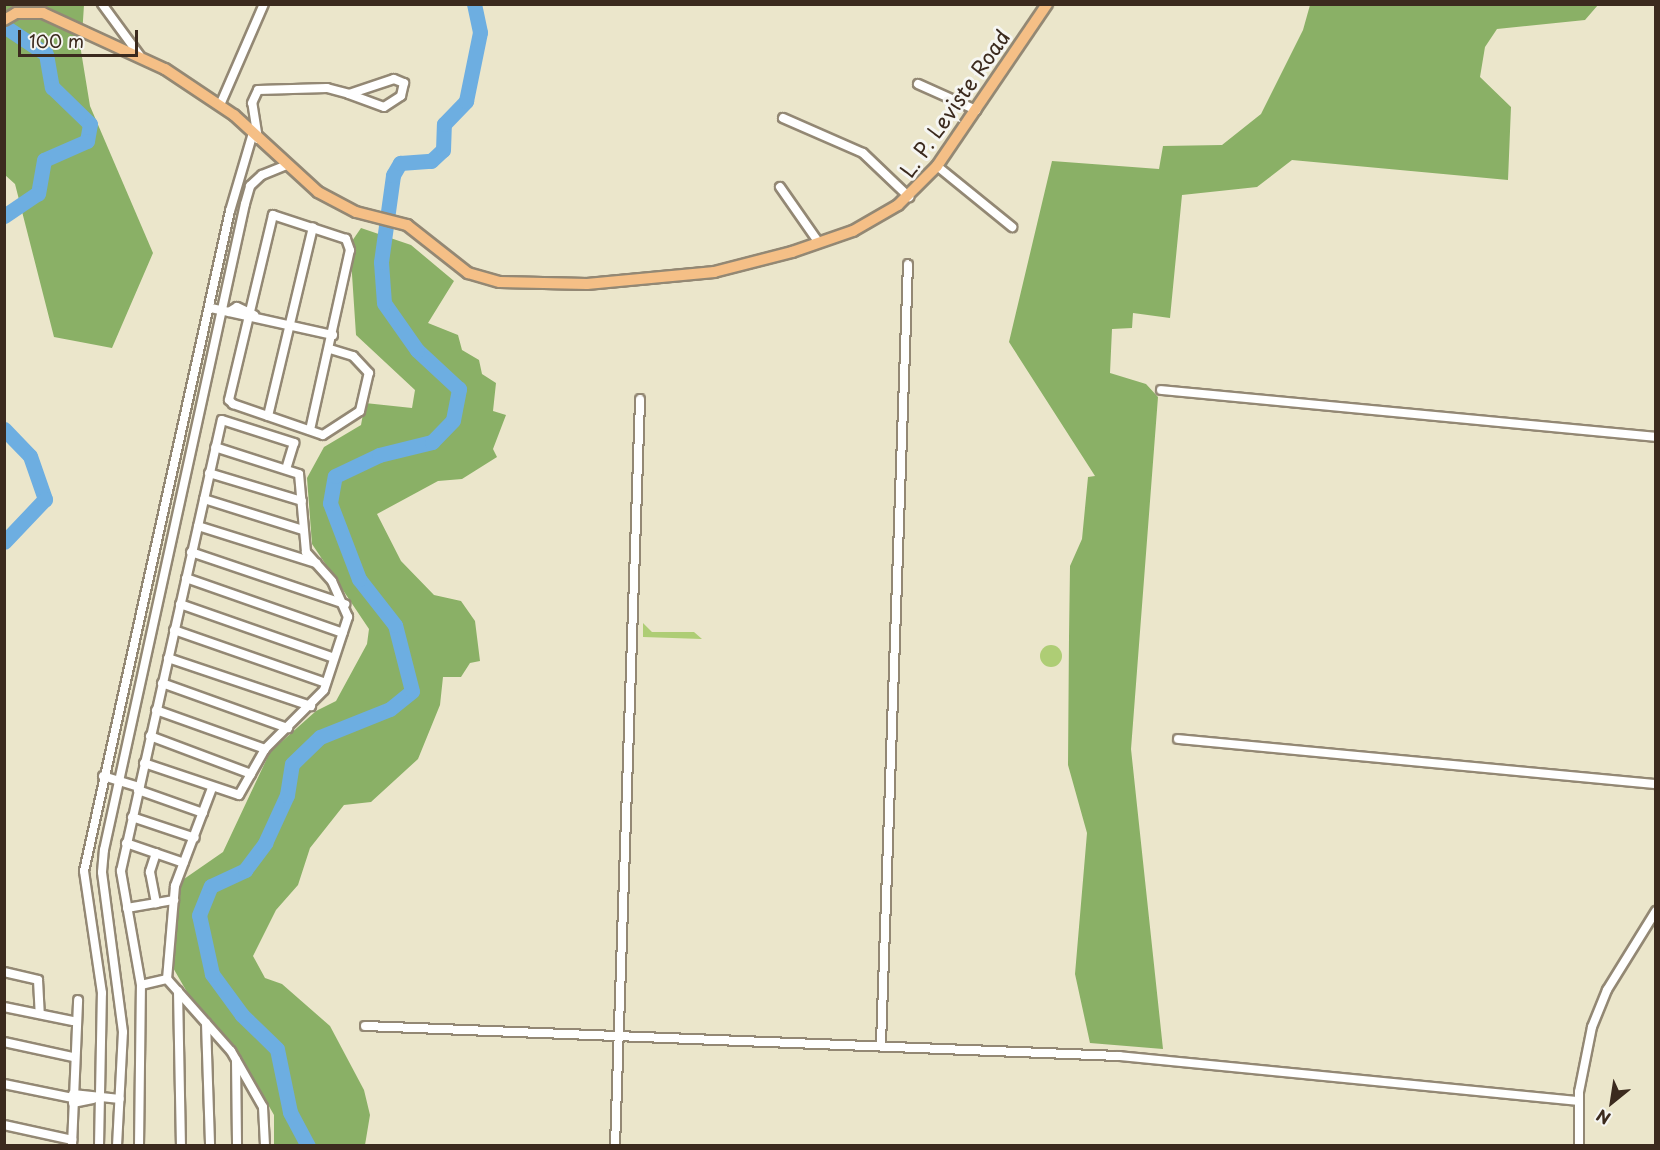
<!DOCTYPE html>
<html>
<head>
<meta charset="utf-8">
<style>
  body { margin:0 }
  #map { position:relative; width:1660px; height:1150px; overflow:hidden; background:#ebe6cb; font-family:"Playpen Sans",sans-serif }
  div>[style] { position:absolute }
  .green>* { inset:0; background:#aecd75 }
  .round { border-radius:50% }
  .forest>* { inset:0; background:#8ab066 }
  .river>* { height:15px; margin:-7.5px; padding:0 7.5px; transform-origin:7.5px; border-radius:7.5px; background:#6daee1 }
  .roads { filter:drop-shadow(2px 0 #938874) drop-shadow(-2px 0 #938874) drop-shadow(0 2px #938874) drop-shadow(0 -2px #938874) }
  .minor>* { height:8px; margin:-4px; padding:0 4px; transform-origin:4px; border-radius:4px; background:#fff }
  .major>* { height:10px; margin:-5px; padding:0 5px; transform-origin:5px; border-radius:5px; background:#f5bf86 }
  span { translate:-50% -50%; white-space:nowrap; text-align:center; line-height:1.15; -webkit-text-stroke:6px #f6f6f2; paint-order:stroke }
  .street-label { font-size:21px; color:#3b2a1e }
  .frame { position:absolute; inset:0; border:6px solid #3b2a1e; pointer-events:none }
  .north { position:absolute; left:1582px; top:1072px; width:60px; height:60px; -webkit-text-stroke:4px #f6f6f2; paint-order:stroke; rotate:210deg; font-size:16px; font-weight:700; line-height:24px; text-align:center; color:#3b2a1e }
  .north::after { content:''; display:block; margin:auto; width:21px; height:27px; background:#3b2a1e; clip-path:polygon(50% 0,100% 100%,50% 72%,0 100%) }
  .scale { position:absolute; left:18px; top:30px; width:120px; height:27px; box-sizing:border-box; border:3px solid #3b2a1e; border-top:0; padding-left:8px; font-size:18px; line-height:21px; white-space:nowrap; color:#3b2a1e; -webkit-text-stroke:4px #f6f6f2; paint-order:stroke }
</style>
</head>
<body>
<div id="map">
  <div class="green">
    <div style="clip-path:polygon(643px 623px,652px 632px,694px 632px,702px 639px,643px 637px)"></div>
    <div class="round" style="left:1040px;top:645px;width:22px;height:22px"></div>
  </div>
  <div class="forest">
    <div style="clip-path:polygon(4px 5px,84px 5px,81px 51px,90px 106px,153px 253px,112px 348px,54px 337px,15px 184px,5px 175px)"></div>
    <div style="clip-path:polygon(1310px 5px,1598px 5px,1585px 20px,1497px 29px,1485px 47px,1480px 77px,1511px 107px,1508px 180px,1292px 160px,1257px 187px,1182px 195px,1170px 318px,1133px 313px,1132px 328px,1112px 329px,1110px 373px,1146px 384px,1158px 397px,1131px 749px,1163px 1049px,1090px 1043px,1075px 974px,1087px 833px,1068px 765px,1069px 637px,1070px 566px,1082px 539px,1088px 477px,1095px 476px,1009px 342px,1052px 161px,1159px 169px,1163px 146px,1222px 145px,1261px 114px,1303px 30px)"></div>
    <div style="clip-path:polygon(361px 228px,411px 245px,454px 281px,428px 323px,458px 335px,462px 350px,479px 360px,482px 374px,496px 383px,493px 411px,506px 415px,493px 449px,497px 457px,462px 479px,438px 481px,377px 514px,401px 561px,434px 595px,461px 601px,475px 621px,480px 661px,470px 663px,461px 677px,443px 677px,440px 705px,418px 759px,371px 802px,344px 805px,310px 848px,298px 885px,276px 910px,253px 956px,265px 978px,282px 984px,330px 1026px,364px 1090px,370px 1115px,365px 1145px,274px 1145px,274px 1115px,238px 1052px,191px 999px,172px 966px,180px 888px,184px 879px,223px 852px,270px 752px,316px 711px,336px 701px,367px 644px,369px 629px,312px 544px,307px 478px,324px 447px,361px 425px,365px 403px,412px 408px,415px 390px,356px 335px,350px 244px)"></div>
  </div>
  <div class="river">
    <div style="left:4px;top:26px;width:50px;rotate:33.7deg"></div>
    <div style="left:46px;top:54px;width:34px;rotate:80deg"></div>
    <div style="left:52px;top:87px;width:53px;rotate:44.2deg"></div>
    <div style="left:90px;top:124px;width:17px;rotate:100deg"></div>
    <div style="left:87px;top:141px;width:47px;rotate:156.2deg"></div>
    <div style="left:44px;top:160px;width:34px;rotate:100deg"></div>
    <div style="left:38px;top:193px;width:41px;rotate:145.9deg"></div>
    <div style="left:4px;top:429px;width:37px;rotate:46deg"></div>
    <div style="left:30px;top:456px;width:46px;rotate:70.8deg"></div>
    <div style="left:45px;top:499px;width:59px;rotate:133.6deg"></div>
    <div style="left:308px;top:1146px;width:38px;rotate:-118deg"></div>
    <div style="left:290px;top:1112px;width:64px;rotate:-101.7deg"></div>
    <div style="left:277px;top:1049px;width:49px;rotate:-135.8deg"></div>
    <div style="left:242px;top:1015px;width:51px;rotate:-126.2deg"></div>
    <div style="left:212px;top:974px;width:60px;rotate:-102.4deg"></div>
    <div style="left:199px;top:915px;width:31px;rotate:-68deg"></div>
    <div style="left:211px;top:886px;width:38px;rotate:-25deg"></div>
    <div style="left:245px;top:870px;width:34px;rotate:-53deg"></div>
    <div style="left:265px;top:843px;width:53px;rotate:-65.4deg"></div>
    <div style="left:287px;top:795px;width:31px;rotate:-81deg"></div>
    <div style="left:292px;top:764px;width:39px;rotate:-44deg"></div>
    <div style="left:320px;top:737px;width:75px;rotate:-21.8deg"></div>
    <div style="left:390px;top:709px;width:28px;rotate:-39deg"></div>
    <div style="left:412px;top:691px;width:68px;rotate:-104.4deg"></div>
    <div style="left:395px;top:625px;width:58px;rotate:-128deg"></div>
    <div style="left:359px;top:579px;width:81px;rotate:-110.9deg"></div>
    <div style="left:330px;top:503px;width:27px;rotate:-80deg"></div>
    <div style="left:335px;top:476px;width:49px;rotate:-25.5deg"></div>
    <div style="left:379px;top:455px;width:55px;rotate:-13.8deg"></div>
    <div style="left:432px;top:442px;width:30px;rotate:-46deg"></div>
    <div style="left:453px;top:420px;width:32px;rotate:-79deg"></div>
    <div style="left:459px;top:389px;width:57px;rotate:-137.1deg"></div>
    <div style="left:417px;top:350px;width:57px;rotate:-125.1deg"></div>
    <div style="left:384px;top:303px;width:41px;rotate:-94.2deg"></div>
    <div style="left:381px;top:262px;width:88px;rotate:-82.1deg"></div>
    <div style="left:393px;top:175px;width:14px;rotate:-60deg"></div>
    <div style="left:400px;top:163px;width:31px;rotate:-4deg"></div>
    <div style="left:431px;top:161px;width:16px;rotate:-43deg"></div>
    <div style="left:443px;top:150px;width:26px;rotate:-88deg"></div>
    <div style="left:444px;top:124px;width:32px;rotate:-46deg"></div>
    <div style="left:466px;top:101px;width:70px;rotate:-78.5deg"></div>
    <div style="left:480px;top:32px;width:29px;rotate:-102deg"></div>
  </div>
  <div class="roads">
    <div class="minor">
      <div style="left:102px;top:4px;width:64px;rotate:53.8deg"></div>
      <div style="left:918px;top:84px;width:64px;rotate:24.1deg"></div>
      <div style="left:220px;top:105px;width:110px;rotate:-66.5deg"></div>
      <div style="left:783px;top:118px;width:87px;rotate:23.6deg"></div>
      <div style="left:863px;top:153px;width:64px;rotate:43.7deg"></div>
      <div style="left:258px;top:139px;width:36px;rotate:-99deg"></div>
      <div style="left:252px;top:103px;width:14px;rotate:-65deg"></div>
      <div style="left:258px;top:90px;width:69px;rotate:-1.7deg"></div>
      <div style="left:327px;top:88px;width:23px;rotate:15deg"></div>
      <div style="left:349px;top:94px;width:47px;rotate:-18.4deg"></div>
      <div style="left:394px;top:79px;width:11px;rotate:22deg"></div>
      <div style="left:404px;top:83px;width:13px;rotate:103deg"></div>
      <div style="left:401px;top:96px;width:20px;rotate:147deg"></div>
      <div style="left:384px;top:107px;width:37px;rotate:-160deg"></div>
      <div style="left:937px;top:166px;width:97px;rotate:39.1deg"></div>
      <div style="left:780px;top:187px;width:68px;rotate:55.1deg"></div>
      <div style="left:211px;top:308px;width:125px;rotate:12.5deg"></div>
      <div style="left:229px;top:312px;width:9px;rotate:-32deg"></div>
      <div style="left:237px;top:307px;width:19px;rotate:25deg"></div>
      <div style="left:1161px;top:390px;width:497px;rotate:5.4deg"></div>
      <div style="left:268px;top:416px;width:194px;rotate:-76.6deg"></div>
      <div style="left:310px;top:430px;width:184px;rotate:-77.5deg"></div>
      <div style="left:350px;top:250px;width:12px;rotate:-110deg"></div>
      <div style="left:346px;top:239px;width:77px;rotate:-161.8deg"></div>
      <div style="left:273px;top:215px;width:190px;rotate:103.4deg"></div>
      <div style="left:229px;top:400px;width:6px;rotate:45deg"></div>
      <div style="left:233px;top:404px;width:95px;rotate:19deg"></div>
      <div style="left:323px;top:435px;width:44px;rotate:-33deg"></div>
      <div style="left:360px;top:411px;width:39px;rotate:-77deg"></div>
      <div style="left:369px;top:373px;width:23px;rotate:-133deg"></div>
      <div style="left:353px;top:356px;width:24px;rotate:-163deg"></div>
      <div style="left:209px;top:473px;width:97px;rotate:16.8deg"></div>
      <div style="left:204px;top:499px;width:104px;rotate:17.4deg"></div>
      <div style="left:198px;top:526px;width:124px;rotate:17.4deg"></div>
      <div style="left:191px;top:552px;width:163px;rotate:18.7deg"></div>
      <div style="left:186px;top:578px;width:166px;rotate:19.3deg"></div>
      <div style="left:180px;top:604px;width:163px;rotate:19.3deg"></div>
      <div style="left:174px;top:630px;width:161px;rotate:19.2deg"></div>
      <div style="left:168px;top:658px;width:151px;rotate:18.6deg"></div>
      <div style="left:162px;top:683px;width:134px;rotate:19.7deg"></div>
      <div style="left:156px;top:710px;width:116px;rotate:19.7deg"></div>
      <div style="left:150px;top:736px;width:108px;rotate:20.6deg"></div>
      <div style="left:1178px;top:739px;width:480px;rotate:5.4deg"></div>
      <div style="left:144px;top:763px;width:100px;rotate:18.6deg"></div>
      <div style="left:239px;top:795px;width:53px;rotate:-60.5deg"></div>
      <div style="left:265px;top:749px;width:83px;rotate:-45deg"></div>
      <div style="left:324px;top:690px;width:77px;rotate:-71.8deg"></div>
      <div style="left:348px;top:617px;width:39px;rotate:-114deg"></div>
      <div style="left:332px;top:581px;width:39px;rotate:-132deg"></div>
      <div style="left:306px;top:552px;width:78px;rotate:-95.1deg"></div>
      <div style="left:299px;top:474px;width:88px;rotate:-162.2deg"></div>
      <div style="left:103px;top:776px;width:38px;rotate:17deg"></div>
      <div style="left:212px;top:788px;width:105px;rotate:110.7deg"></div>
      <div style="left:175px;top:886px;width:93px;rotate:94.9deg"></div>
      <div style="left:167px;top:979px;width:96px;rotate:48.4deg"></div>
      <div style="left:231px;top:1051px;width:64px;rotate:60.3deg"></div>
      <div style="left:263px;top:1107px;width:39px;rotate:87deg"></div>
      <div style="left:138px;top:790px;width:69px;rotate:19.5deg"></div>
      <div style="left:132px;top:817px;width:66px;rotate:18.4deg"></div>
      <div style="left:126px;top:843px;width:61px;rotate:19deg"></div>
      <div style="left:156px;top:853px;width:20px;rotate:108deg"></div>
      <div style="left:150px;top:872px;width:32px;rotate:79deg"></div>
      <div style="left:127px;top:908px;width:48px;rotate:-9.7deg"></div>
      <div style="left:4px;top:972px;width:35px;rotate:13deg"></div>
      <div style="left:38px;top:980px;width:34px;rotate:87deg"></div>
      <div style="left:141px;top:985px;width:27px;rotate:-13deg"></div>
      <div style="left:178px;top:991px;width:155px;rotate:88.9deg"></div>
      <div style="left:4px;top:1007px;width:70px;rotate:11.5deg"></div>
      <div style="left:206px;top:1023px;width:123px;rotate:88.1deg"></div>
      <div style="left:365px;top:1026px;width:755px;rotate:2.28deg"></div>
      <div style="left:1119px;top:1056px;width:461px;rotate:5.6deg"></div>
      <div style="left:4px;top:1042px;width:71px;rotate:12.3deg"></div>
      <div style="left:881px;top:1044px;width:780px;rotate:-88.02deg"></div>
      <div style="left:236px;top:1060px;width:86px;rotate:89.3deg"></div>
      <div style="left:4px;top:1084px;width:70px;rotate:11.5deg"></div>
      <div style="left:73px;top:1094px;width:47px;rotate:6.1deg"></div>
      <div style="left:73px;top:1103px;width:20px;rotate:-11deg"></div>
      <div style="left:4px;top:1125px;width:70px;rotate:12.4deg"></div>
      <div style="left:72px;top:1146px;width:146px;rotate:-87.6deg"></div>
      <div style="left:99px;top:1146px;width:153px;rotate:-88.9deg"></div>
      <div style="left:102px;top:993px;width:123px;rotate:-98.4deg"></div>
      <div style="left:84px;top:871px;width:676px;rotate:-77.53deg"></div>
      <div style="left:230px;top:211px;width:81px;rotate:-73.6deg"></div>
      <div style="left:117px;top:1146px;width:114px;rotate:-87deg"></div>
      <div style="left:123px;top:1032px;width:161px;rotate:-97.5deg"></div>
      <div style="left:102px;top:872px;width:22px;rotate:-85deg"></div>
      <div style="left:104px;top:850px;width:661px;rotate:-77.69deg"></div>
      <div style="left:245px;top:204px;width:19px;rotate:-74deg"></div>
      <div style="left:250px;top:186px;width:16px;rotate:-43deg"></div>
      <div style="left:262px;top:175px;width:27px;rotate:-22deg"></div>
      <div style="left:139px;top:1146px;width:161px;rotate:-89.3deg"></div>
      <div style="left:141px;top:985px;width:116px;rotate:-100deg"></div>
      <div style="left:121px;top:871px;width:462px;rotate:-77.4deg"></div>
      <div style="left:222px;top:420px;width:76px;rotate:17.7deg"></div>
      <div style="left:294px;top:443px;width:27px;rotate:107deg"></div>
      <div style="left:615px;top:1146px;width:747px;rotate:-88.08deg"></div>
      <div style="left:1579px;top:1146px;width:54px;rotate:-90deg"></div>
      <div style="left:1579px;top:1092px;width:66px;rotate:-78.7deg"></div>
      <div style="left:1592px;top:1027px;width:40px;rotate:-68deg"></div>
      <div style="left:1607px;top:990px;width:93px;rotate:-58.2deg"></div>
    </div>
    <div class="major">
      <div style="left:4px;top:20px;width:14px;rotate:-30deg"></div>
      <div style="left:16px;top:13px;width:27px"></div>
      <div style="left:43px;top:13px;width:134px;rotate:24.7deg"></div>
      <div style="left:165px;top:69px;width:83px;rotate:33.7deg"></div>
      <div style="left:234px;top:115px;width:114px;rotate:42.5deg"></div>
      <div style="left:318px;top:192px;width:43px;rotate:27.8deg"></div>
      <div style="left:356px;top:212px;width:53px;rotate:14.3deg"></div>
      <div style="left:407px;top:225px;width:78px;rotate:38.2deg"></div>
      <div style="left:468px;top:273px;width:33px;rotate:16deg"></div>
      <div style="left:500px;top:282px;width:87px;rotate:1.3deg"></div>
      <div style="left:587px;top:284px;width:128px;rotate:-5.4deg"></div>
      <div style="left:714px;top:272px;width:81px;rotate:-14.4deg"></div>
      <div style="left:792px;top:252px;width:65px;rotate:-19deg"></div>
      <div style="left:853px;top:231px;width:52px;rotate:-30deg"></div>
      <div style="left:898px;top:205px;width:55px;rotate:-45deg"></div>
      <div style="left:937px;top:166px;width:196px;rotate:-55.8deg"></div>
    </div>
  </div>
  <div class="street-label">
    <span style="left:954px;top:103px;rotate:-55deg">L. P. Leviste Road</span>
  </div>
  <div class="frame"></div>
  <div class="north">N</div>
  <div class="scale">100 m</div>
</div>
</body>
</html>
